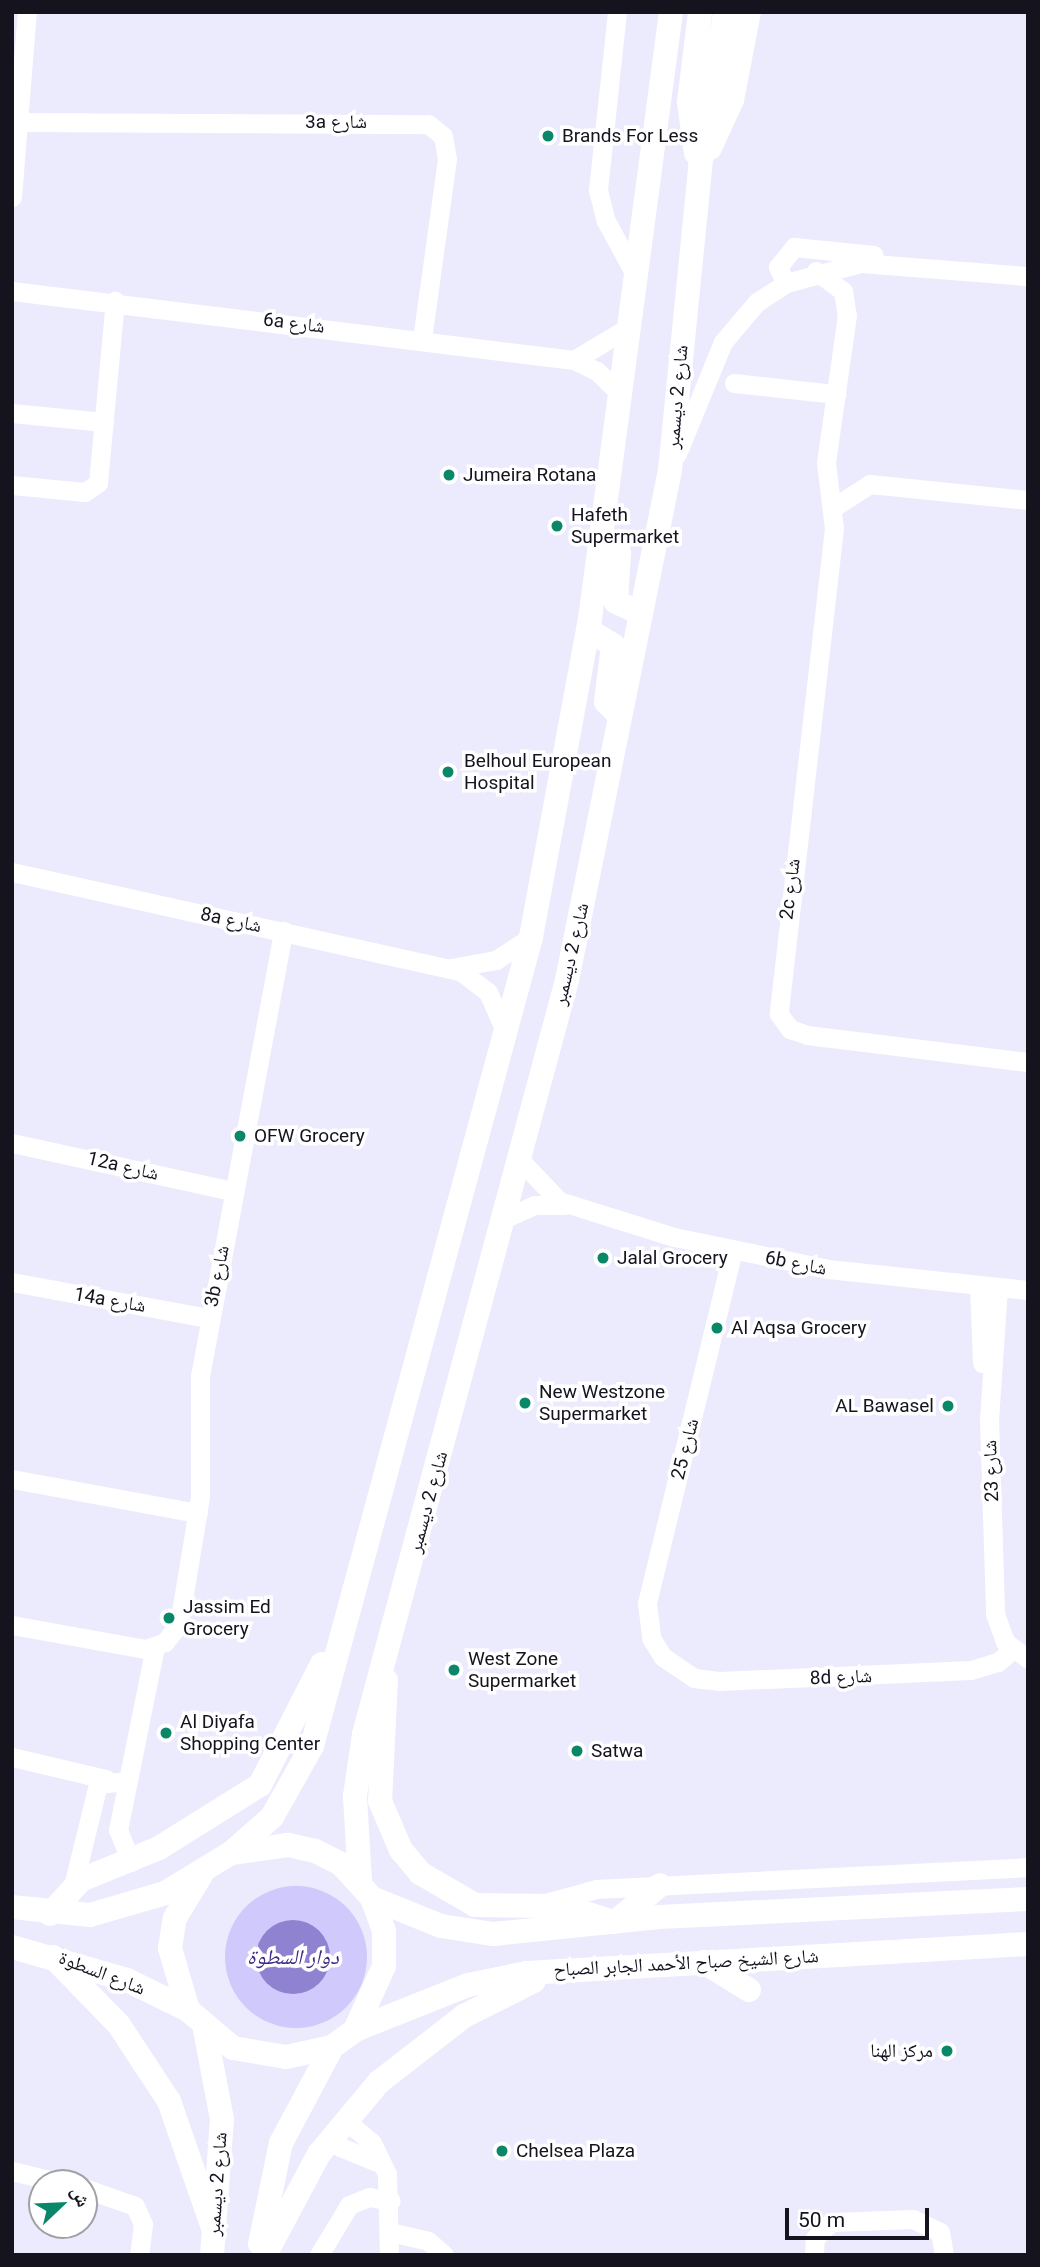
<!DOCTYPE html>
<html>
<head>
<meta charset="utf-8">
<style>
  body { margin:0 }
  #map { position:relative; width:1040px; height:2267px; overflow:hidden; background:#eceafd; font-family:Roboto,"Noto Naskh Arabic",sans-serif }
  div>[style] { position:absolute }
  .green>* { inset:0; background:#cfc9fc }
  .round { border-radius:50% }
  .water>* { inset:0; background:#8f83d1 }
  .minor>* { height:19px; margin:-9.5px; padding:0 9.5px; transform-origin:9.5px; border-radius:9.5px; background:#fff }
  .major>* { height:24px; margin:-12px; padding:0 12px; transform-origin:12px; border-radius:12px; background:#fff }
  .dots>* { width:19px; height:19px; translate:-50% -50%; box-sizing:border-box; border:4px solid #fff; border-radius:50% }
  span { translate:-50% -50%; white-space:nowrap; text-align:center; line-height:1.15; -webkit-text-stroke:7px #fff; paint-order:stroke }
  .street-label { font-size:19px; color:#14131e }
  .poi-label { font-size:19px; color:#14131e }
  .left { translate:0 -50%; text-align:left }
  .right { translate:-100% -50%; text-align:right }
  .water-label { font-size:21px; color:#412884; font-style:italic }
  .frame { position:absolute; inset:0; border:14px solid #14131e; pointer-events:none }
  .north { position:absolute; left:28px; top:2169px; width:70px; height:70px; box-sizing:border-box; background:#fff; border:2px solid #a1a1a5; border-radius:50%; rotate:67deg; font-size:19px; font-weight:700; line-height:28px; text-align:center; color:#14131e }
  .north::after { content:''; display:block; margin:auto; width:24px; height:32px; background:#0a8769; clip-path:polygon(50% 0,100% 100%,50% 72%,0 100%) }
  .scale { position:absolute; left:785px; top:2208px; width:144px; height:32px; box-sizing:border-box; border:4px solid #14131e; border-top:0; padding-left:9px; font-size:21px; line-height:24px; white-space:nowrap; color:#14131e; -webkit-text-stroke:5px #fff; paint-order:stroke }
</style>
</head>
<body>
<div id="map">
  <div class="green">
    <div class="round" style="left:225px;top:1886px;width:142px;height:142px"></div>
  </div>
  <div class="water">
    <div class="round" style="left:256px;top:1920px;width:74px;height:74px"></div>
  </div>
  <div class="minor">
    <div style="left:617px;top:12px;width:179px;rotate:96.1deg"></div>
    <div style="left:598px;top:190px;width:32px;rotate:76deg"></div>
    <div style="left:606px;top:221px;width:65px;rotate:61.5deg"></div>
    <div style="left:20px;top:122px;width:408px;rotate:0.3deg"></div>
    <div style="left:428px;top:124px;width:19px;rotate:39deg"></div>
    <div style="left:443px;top:136px;width:23px;rotate:80deg"></div>
    <div style="left:447px;top:159px;width:182px;rotate:97.9deg"></div>
    <div style="left:12px;top:197px;width:186px;rotate:-85.4deg"></div>
    <div style="left:816px;top:271px;width:34px;rotate:37deg"></div>
    <div style="left:843px;top:291px;width:24px;rotate:81deg"></div>
    <div style="left:847px;top:315px;width:149px;rotate:98.1deg"></div>
    <div style="left:826px;top:463px;width:65px;rotate:83deg"></div>
    <div style="left:834px;top:528px;width:489px;rotate:96.5deg"></div>
    <div style="left:779px;top:1014px;width:19px;rotate:54deg"></div>
    <div style="left:790px;top:1029px;width:18px;rotate:19deg"></div>
    <div style="left:807px;top:1035px;width:223px;rotate:7deg"></div>
    <div style="left:786px;top:283px;width:18px;rotate:-117deg"></div>
    <div style="left:778px;top:267px;width:26px;rotate:-51deg"></div>
    <div style="left:794px;top:247px;width:80px;rotate:5.7deg"></div>
    <div style="left:12px;top:291px;width:566px;rotate:7deg"></div>
    <div style="left:574px;top:360px;width:25px;rotate:26deg"></div>
    <div style="left:597px;top:371px;width:34px;rotate:45deg"></div>
    <div style="left:574px;top:360px;width:64px;rotate:-31deg"></div>
    <div style="left:734px;top:383px;width:103px;rotate:6.2deg"></div>
    <div style="left:12px;top:413px;width:92px;rotate:5.6deg"></div>
    <div style="left:677px;top:454px;width:121px;rotate:-67.7deg"></div>
    <div style="left:723px;top:342px;width:52px;rotate:-49.6deg"></div>
    <div style="left:757px;top:302px;width:35px;rotate:-33deg"></div>
    <div style="left:786px;top:283px;width:78px;rotate:-14.9deg"></div>
    <div style="left:861px;top:263px;width:168px;rotate:4.5deg"></div>
    <div style="left:12px;top:485px;width:73px;rotate:5.5deg"></div>
    <div style="left:85px;top:492px;width:16px;rotate:-35deg"></div>
    <div style="left:98px;top:483px;width:183px;rotate:-84.7deg"></div>
    <div style="left:834px;top:507px;width:43px;rotate:-32.6deg"></div>
    <div style="left:870px;top:484px;width:159px;rotate:5.8deg"></div>
    <div style="left:12px;top:872px;width:459px;rotate:12.5deg"></div>
    <div style="left:460px;top:971px;width:35px;rotate:37deg"></div>
    <div style="left:488px;top:992px;width:43px;rotate:66.4deg"></div>
    <div style="left:451px;top:968px;width:46px;rotate:-10.1deg"></div>
    <div style="left:496px;top:960px;width:42px;rotate:-33.3deg"></div>
    <div style="left:12px;top:1143px;width:226px;rotate:12.3deg"></div>
    <div style="left:520px;top:1160px;width:57px;rotate:46.4deg"></div>
    <div style="left:559px;top:1201px;width:121px;rotate:17.4deg"></div>
    <div style="left:674px;top:1237px;width:157px;rotate:11.7deg"></div>
    <div style="left:828px;top:1269px;width:201px;rotate:6deg"></div>
    <div style="left:501px;top:1220px;width:36px;rotate:-24deg"></div>
    <div style="left:534px;top:1205px;width:31px"></div>
    <div style="left:733px;top:1250px;width:363px;rotate:103.7deg"></div>
    <div style="left:647px;top:1603px;width:35px;rotate:83deg"></div>
    <div style="left:651px;top:1638px;width:22px;rotate:58deg"></div>
    <div style="left:663px;top:1657px;width:37px;rotate:34deg"></div>
    <div style="left:694px;top:1678px;width:26px;rotate:7deg"></div>
    <div style="left:720px;top:1681px;width:251px;rotate:-2.5deg"></div>
    <div style="left:971px;top:1670px;width:28px;rotate:-17deg"></div>
    <div style="left:998px;top:1662px;width:18px;rotate:-41deg"></div>
    <div style="left:12px;top:1282px;width:200px;rotate:10.4deg"></div>
    <div style="left:979px;top:1287px;width:76px;rotate:87.7deg"></div>
    <div style="left:998px;top:1288px;width:131px;rotate:93.9deg"></div>
    <div style="left:989px;top:1419px;width:195px;rotate:88.2deg"></div>
    <div style="left:995px;top:1614px;width:30px;rotate:70deg"></div>
    <div style="left:1005px;top:1642px;width:29px;rotate:36deg"></div>
    <div style="left:12px;top:1479px;width:189px;rotate:10.4deg"></div>
    <div style="left:12px;top:1625px;width:136px;rotate:10.2deg"></div>
    <div style="left:146px;top:1649px;width:20px;rotate:-20deg"></div>
    <div style="left:165px;top:1642px;width:23px;rotate:-52deg"></div>
    <div style="left:179px;top:1624px;width:129px;rotate:-80.6deg"></div>
    <div style="left:200px;top:1497px;width:121px;rotate:-90deg"></div>
    <div style="left:200px;top:1376px;width:453px;rotate:-79.4deg"></div>
    <div style="left:12px;top:1757px;width:97px;rotate:13.2deg"></div>
    <div style="left:131px;top:1862px;width:35px;rotate:-112deg"></div>
    <div style="left:118px;top:1830px;width:187px;rotate:-78.6deg"></div>
    <div style="left:73px;top:1886px;width:105px;rotate:-76.2deg"></div>
    <div style="left:98px;top:1784px;width:28px;rotate:-6deg"></div>
    <div style="left:542px;top:1904px;width:56px;rotate:-15.5deg"></div>
    <div style="left:596px;top:1889px;width:433px;rotate:-2.9deg"></div>
    <div style="left:345px;top:2120px;width:35px;rotate:40deg"></div>
    <div style="left:372px;top:2143px;width:34px;rotate:64deg"></div>
    <div style="left:387px;top:2174px;width:81px;rotate:88.6deg"></div>
    <div style="left:328px;top:2142px;width:58px;rotate:22.2deg"></div>
    <div style="left:12px;top:2171px;width:51px;rotate:13.5deg"></div>
    <div style="left:84px;top:2188px;width:54px;rotate:19.4deg"></div>
    <div style="left:135px;top:2206px;width:20px;rotate:66deg"></div>
    <div style="left:143px;top:2224px;width:31px;rotate:97deg"></div>
    <div style="left:390px;top:2232px;width:39px;rotate:13deg"></div>
    <div style="left:428px;top:2241px;width:21px;rotate:41deg"></div>
    <div style="left:319px;top:2255px;width:58px;rotate:-59deg"></div>
    <div style="left:349px;top:2205px;width:22px;rotate:-22deg"></div>
    <div style="left:369px;top:2197px;width:22px;rotate:10deg"></div>
    <div style="left:814px;top:2255px;width:17px;rotate:-87deg"></div>
    <div style="left:815px;top:2238px;width:23px;rotate:-45deg"></div>
    <div style="left:831px;top:2222px;width:82px;rotate:-2.1deg"></div>
    <div style="left:913px;top:2219px;width:30px;rotate:26deg"></div>
    <div style="left:940px;top:2232px;width:23px;rotate:80deg"></div>
  </div>
  <div class="major">
    <div style="left:710px;top:148px;width:53px;rotate:-65.4deg"></div>
    <div style="left:732px;top:100px;width:90px;rotate:-79.1deg"></div>
    <div style="left:696px;top:153px;width:51px;rotate:-97.8deg"></div>
    <div style="left:689px;top:102px;width:91px;rotate:-83deg"></div>
    <div style="left:602px;top:541px;width:21px;rotate:35deg"></div>
    <div style="left:619px;top:553px;width:49px;rotate:93.5deg"></div>
    <div style="left:616px;top:602px;width:27px;rotate:24deg"></div>
    <div style="left:588px;top:630px;width:29px;rotate:31deg"></div>
    <div style="left:613px;top:645px;width:57px;rotate:97deg"></div>
    <div style="left:606px;top:702px;width:18px;rotate:45deg"></div>
    <div style="left:386px;top:1680px;width:121px;rotate:92.8deg"></div>
    <div style="left:380px;top:1801px;width:53px;rotate:66.8deg"></div>
    <div style="left:401px;top:1850px;width:30px;rotate:50deg"></div>
    <div style="left:420px;top:1873px;width:64px;rotate:30.2deg"></div>
    <div style="left:475px;top:1905px;width:88px;rotate:0.7deg"></div>
    <div style="left:563px;top:1906px;width:46px;rotate:17.7deg"></div>
    <div style="left:360px;top:1881px;width:85px;rotate:-93.4deg"></div>
    <div style="left:355px;top:1796px;width:63px;rotate:-81.7deg"></div>
    <div style="left:364px;top:1734px;width:781px;rotate:-74.93deg"></div>
    <div style="left:567px;top:980px;width:520px;rotate:-78.58deg"></div>
    <div style="left:670px;top:470px;width:304px;rotate:-84.3deg"></div>
    <div style="left:700px;top:167px;width:157px;rotate:-80.8deg"></div>
    <div style="left:372px;top:1898px;width:74px;rotate:22.1deg"></div>
    <div style="left:441px;top:1926px;width:53px;rotate:8.7deg"></div>
    <div style="left:493px;top:1934px;width:167px;rotate:-5.8deg"></div>
    <div style="left:659px;top:1917px;width:369px;rotate:-2.8deg"></div>
    <div style="left:12px;top:1907px;width:78px;rotate:5.9deg"></div>
    <div style="left:90px;top:1915px;width:78px;rotate:-16.3deg"></div>
    <div style="left:165px;top:1893px;width:77px;rotate:-31.2deg"></div>
    <div style="left:231px;top:1853px;width:55px;rotate:-41.3deg"></div>
    <div style="left:272px;top:1817px;width:81px;rotate:-60.6deg"></div>
    <div style="left:312px;top:1746px;width:838px;rotate:-74.85deg"></div>
    <div style="left:531px;top:937px;width:323px;rotate:-79.5deg"></div>
    <div style="left:590px;top:619px;width:612px;rotate:-82.4deg"></div>
    <div style="left:50px;top:1914px;width:46px;rotate:-47.6deg"></div>
    <div style="left:81px;top:1880px;width:84px;rotate:-22.3deg"></div>
    <div style="left:159px;top:1848px;width:119px;rotate:-32deg"></div>
    <div style="left:260px;top:1785px;width:136px;rotate:-62.9deg"></div>
    <div style="left:615px;top:1922px;width:58px;rotate:-39.4deg"></div>
    <div style="left:12px;top:1947px;width:120px;rotate:16deg"></div>
    <div style="left:127px;top:1980px;width:68px;rotate:26.2deg"></div>
    <div style="left:188px;top:2010px;width:59px;rotate:40.2deg"></div>
    <div style="left:233px;top:2048px;width:54px;rotate:9.6deg"></div>
    <div style="left:286px;top:2057px;width:47px;rotate:-12.3deg"></div>
    <div style="left:332px;top:2047px;width:29px;rotate:-36deg"></div>
    <div style="left:355px;top:2030px;width:70px;rotate:-65.6deg"></div>
    <div style="left:384px;top:1966px;width:35px;rotate:-90deg"></div>
    <div style="left:384px;top:1931px;width:35px;rotate:-110deg"></div>
    <div style="left:372px;top:1898px;width:46px;rotate:-132.4deg"></div>
    <div style="left:341px;top:1864px;width:29px;rotate:-153deg"></div>
    <div style="left:315px;top:1851px;width:28px;rotate:-167deg"></div>
    <div style="left:288px;top:1845px;width:57px;rotate:171.9deg"></div>
    <div style="left:53px;top:1957px;width:95px;rotate:45.9deg"></div>
    <div style="left:119px;top:2025px;width:91px;rotate:56.7deg"></div>
    <div style="left:169px;top:2101px;width:138px;rotate:70.9deg"></div>
    <div style="left:704px;top:1962px;width:53px;rotate:31.9deg"></div>
    <div style="left:188px;top:2010px;width:65px;rotate:-106.2deg"></div>
    <div style="left:170px;top:1948px;width:30px;rotate:-81deg"></div>
    <div style="left:175px;top:1918px;width:50px;rotate:-58.8deg"></div>
    <div style="left:205px;top:2030px;width:91px;rotate:79.2deg"></div>
    <div style="left:222px;top:2119px;width:136px;rotate:94.2deg"></div>
    <div style="left:355px;top:2030px;width:122px;rotate:-21.7deg"></div>
    <div style="left:468px;top:1985px;width:60px;rotate:-11.5deg"></div>
    <div style="left:527px;top:1973px;width:502px;rotate:-3.31deg"></div>
    <div style="left:260px;top:2244px;width:103px;rotate:-78.3deg"></div>
    <div style="left:281px;top:2143px;width:109px;rotate:-62deg"></div>
    <div style="left:265px;top:2255px;width:115px;rotate:-61.9deg"></div>
    <div style="left:319px;top:2154px;width:94px;rotate:-50.2deg"></div>
    <div style="left:379px;top:2082px;width:108px;rotate:-37.8deg"></div>
    <div style="left:464px;top:2016px;width:78px;rotate:-26.6deg"></div>
  </div>
  <div class="dots">
    <div style="left:548px;top:136px;background:#0a8769"></div>
    <div style="left:449px;top:475px;background:#0a8769"></div>
    <div style="left:557px;top:526px;background:#0a8769"></div>
    <div style="left:448px;top:772px;background:#0a8769"></div>
    <div style="left:240px;top:1136px;background:#0a8769"></div>
    <div style="left:603px;top:1258px;background:#0a8769"></div>
    <div style="left:717px;top:1328px;background:#0a8769"></div>
    <div style="left:525px;top:1403px;background:#0a8769"></div>
    <div style="left:948px;top:1406px;background:#0a8769"></div>
    <div style="left:169px;top:1618px;background:#0a8769"></div>
    <div style="left:454px;top:1670px;background:#0a8769"></div>
    <div style="left:166px;top:1733px;background:#0a8769"></div>
    <div style="left:577px;top:1751px;background:#0a8769"></div>
    <div style="left:947px;top:2051px;background:#0a8769"></div>
    <div style="left:502px;top:2151px;background:#0a8769"></div>
  </div>
  <div class="street-label">
    <span style="left:336px;top:122px">3a شارع</span>
    <span style="left:294px;top:323px;rotate:7deg">6a شارع</span>
    <span style="left:677px;top:397px;rotate:-85deg">شارع 2 ديسمبر</span>
    <span style="left:790px;top:889px;rotate:-83deg">2c شارع</span>
    <span style="left:231px;top:920px;rotate:12deg">8a شارع</span>
    <span style="left:571px;top:954px;rotate:-77deg">شارع 2 ديسمبر</span>
    <span style="left:123px;top:1166px;rotate:13deg">12a شارع</span>
    <span style="left:796px;top:1263px;rotate:11deg">6b شارع</span>
    <span style="left:217px;top:1276px;rotate:-79deg">3b شارع</span>
    <span style="left:110px;top:1300px;rotate:10deg">14a شارع</span>
    <span style="left:685px;top:1449px;rotate:-76deg">شارع 25</span>
    <span style="left:991px;top:1471px;rotate:-92deg">شارع 23</span>
    <span style="left:428px;top:1502px;rotate:-75deg">شارع 2 ديسمبر</span>
    <span style="left:841px;top:1677px;rotate:-2deg">8d شارع</span>
    <span style="left:686px;top:1963px;rotate:-3deg">شارع الشيخ صباح الأحمد الجابر الصباح</span>
    <span style="left:102px;top:1973px;rotate:21deg">شارع السطوة</span>
    <span style="left:217px;top:2184px;rotate:-86deg">شارع 2 ديسمبر</span>
  </div>
  <div class="poi-label">
    <span class="left" style="left:562px;top:136px">Brands For Less</span>
    <span class="left" style="left:463px;top:475px">Jumeira Rotana</span>
    <span class="left" style="left:571px;top:526px">Hafeth<br>Supermarket</span>
    <span class="left" style="left:464px;top:772px">Belhoul European<br>Hospital</span>
    <span class="left" style="left:254px;top:1136px">OFW Grocery</span>
    <span class="left" style="left:617px;top:1258px">Jalal Grocery</span>
    <span class="left" style="left:731px;top:1328px">Al Aqsa Grocery</span>
    <span class="left" style="left:539px;top:1403px">New Westzone<br>Supermarket</span>
    <span class="right" style="left:934px;top:1406px">AL Bawasel</span>
    <span class="left" style="left:183px;top:1618px">Jassim Ed<br>Grocery</span>
    <span class="left" style="left:468px;top:1670px">West Zone<br>Supermarket</span>
    <span class="left" style="left:180px;top:1733px">Al Diyafa<br>Shopping Center</span>
    <span class="left" style="left:591px;top:1751px">Satwa</span>
    <span class="right" style="left:933px;top:2051px">مركز الهنا</span>
    <span class="left" style="left:516px;top:2151px">Chelsea Plaza</span>
  </div>
  <div class="water-label">
    <span style="left:293px;top:1957px">دوار السطوة</span>
  </div>
  <div class="frame"></div>
  <div class="north">ش</div>
  <div class="scale">50 m</div>
</div>
</body>
</html>
